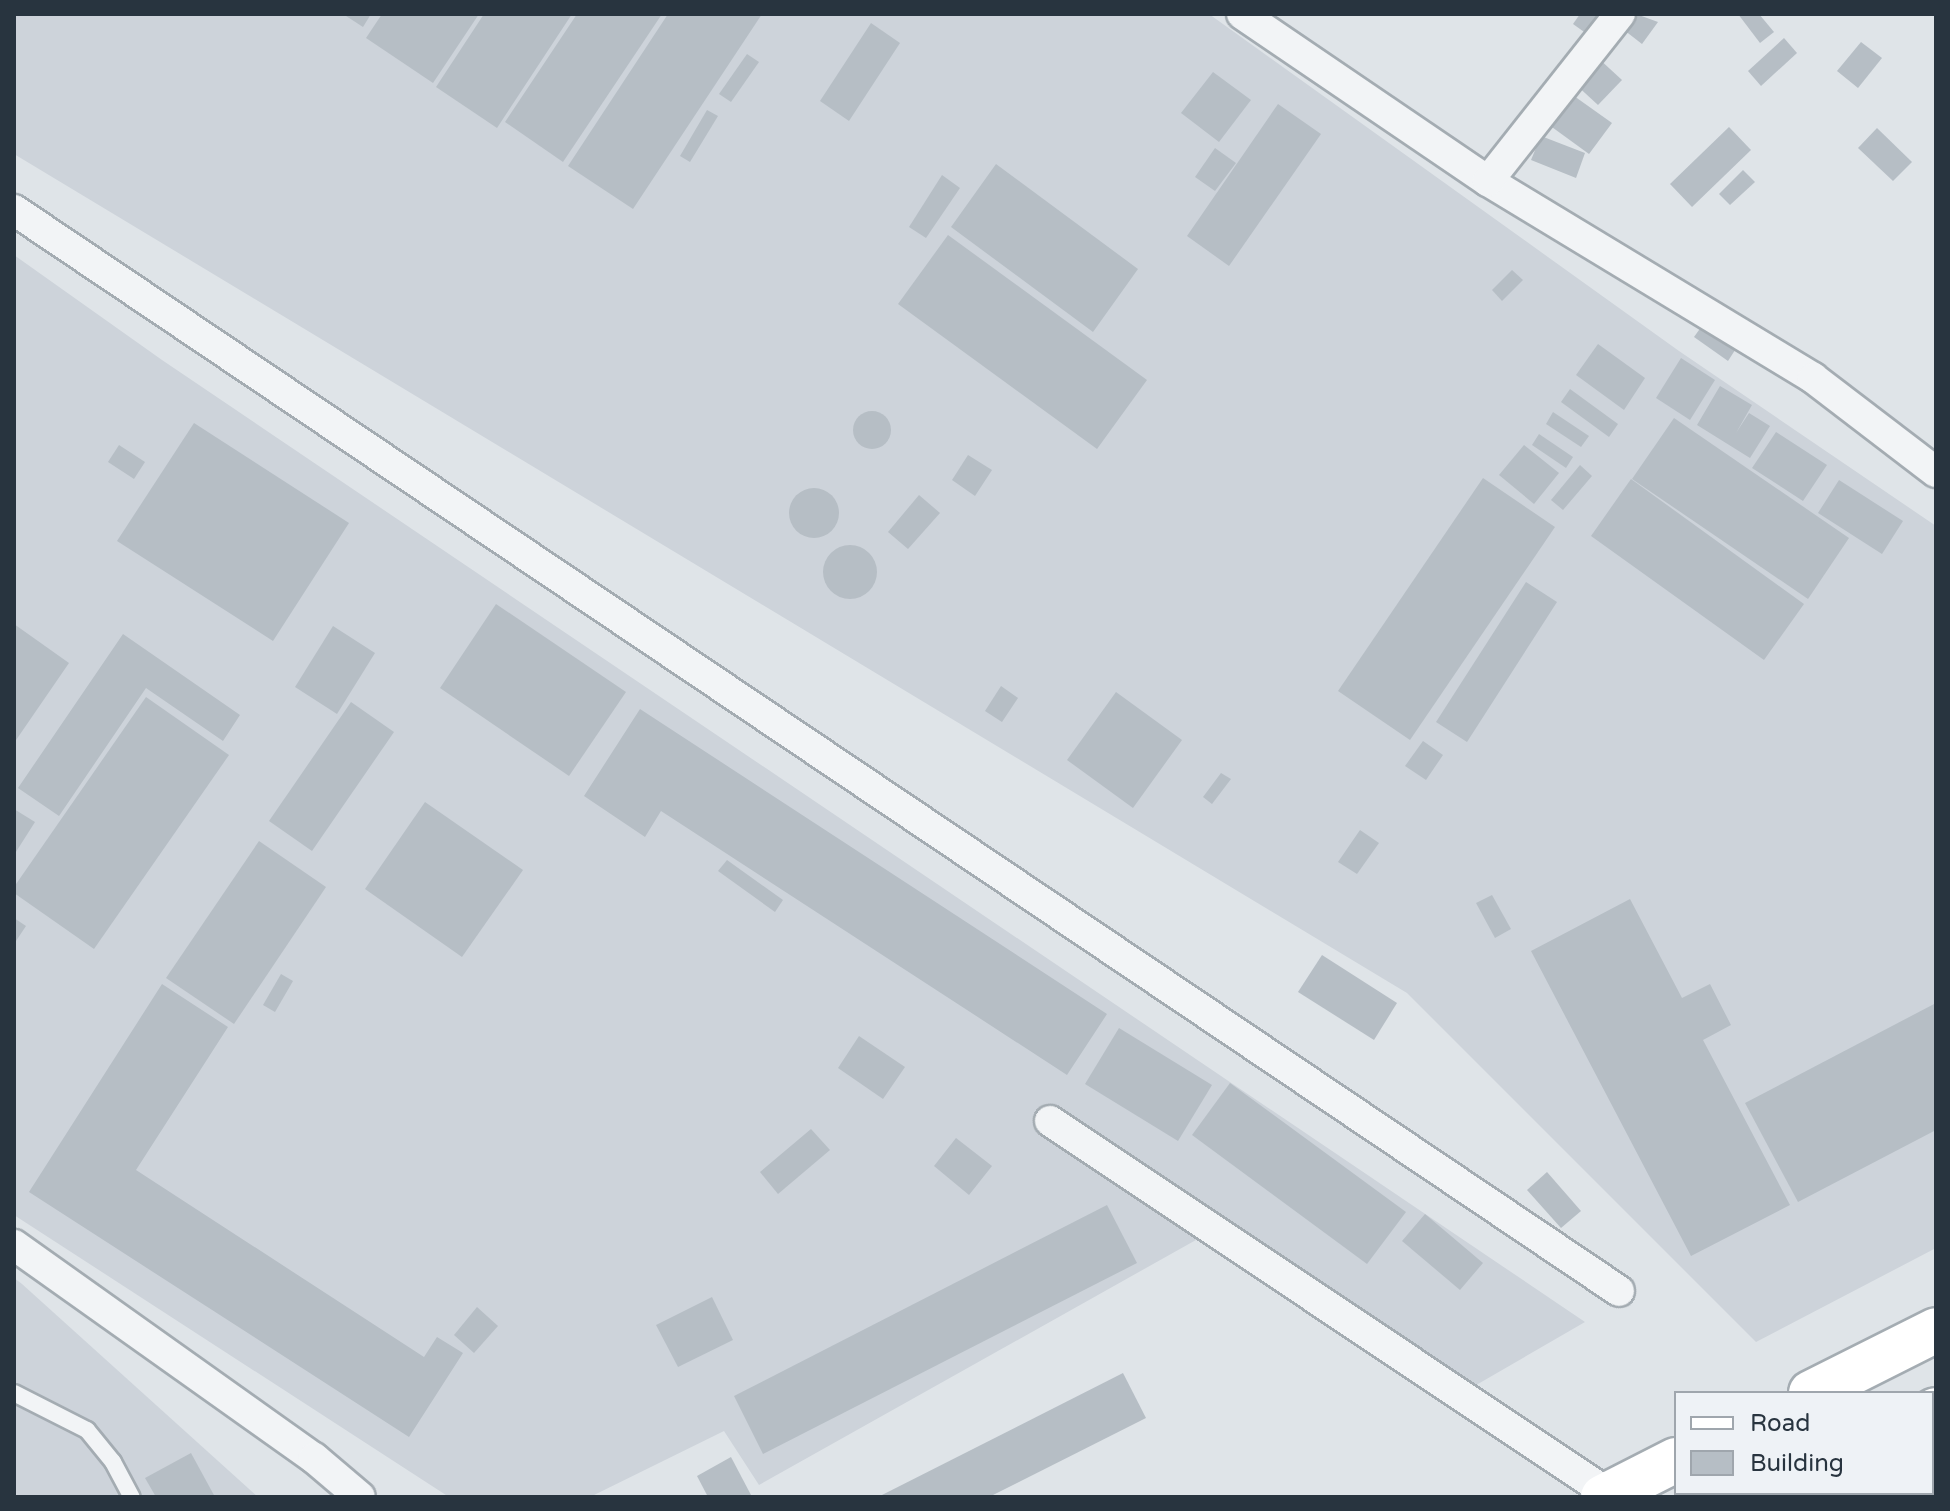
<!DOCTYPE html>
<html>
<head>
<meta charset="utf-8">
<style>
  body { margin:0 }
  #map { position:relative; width:1950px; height:1511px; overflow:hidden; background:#dfe4e8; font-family:"Varela Round",sans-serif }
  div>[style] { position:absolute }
  .built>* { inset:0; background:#cdd3da }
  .building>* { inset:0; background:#b6bec5 }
  .round { border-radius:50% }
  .roads { filter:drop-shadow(2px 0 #a4acb2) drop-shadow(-2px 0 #a4acb2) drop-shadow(0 2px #a4acb2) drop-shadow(0 -2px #a4acb2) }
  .service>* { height:16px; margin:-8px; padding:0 8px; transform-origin:8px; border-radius:8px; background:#f2f4f6 }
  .minor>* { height:30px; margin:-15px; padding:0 15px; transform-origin:15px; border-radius:15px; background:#f2f4f6 }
  .primary>* { height:44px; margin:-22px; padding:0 22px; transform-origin:22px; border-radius:22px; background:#fff }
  span { translate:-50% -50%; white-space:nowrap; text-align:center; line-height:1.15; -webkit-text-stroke:6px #eef2f6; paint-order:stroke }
  .frame { position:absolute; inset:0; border:16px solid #28343f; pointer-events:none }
  .legend { position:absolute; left:1674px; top:1391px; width:260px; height:104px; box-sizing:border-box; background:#eef2f6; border:2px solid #9fa6ad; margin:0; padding:10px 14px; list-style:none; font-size:24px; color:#28343f }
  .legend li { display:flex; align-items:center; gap:16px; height:40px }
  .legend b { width:40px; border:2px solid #9fa6ad }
</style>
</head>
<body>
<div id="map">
  <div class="built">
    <div style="clip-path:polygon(14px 14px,1209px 14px,1679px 351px,1936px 526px,1936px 1248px,1756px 1342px,1407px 993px,14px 154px)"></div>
    <div style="clip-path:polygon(14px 255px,162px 360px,1585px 1322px,1471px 1388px,1212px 1231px,759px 1485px,724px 1431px,590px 1497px,449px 1497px,14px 1215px)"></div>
    <div style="clip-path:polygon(14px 1278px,22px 1284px,258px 1497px,14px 1497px)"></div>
  </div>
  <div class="building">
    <div style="clip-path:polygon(343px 14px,371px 14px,363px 27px)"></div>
    <div style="clip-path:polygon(382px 14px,479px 14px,433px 83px,366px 38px)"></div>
    <div style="clip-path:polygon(484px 14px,572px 14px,497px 128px,436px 87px)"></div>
    <div style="clip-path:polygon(577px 14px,662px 14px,563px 162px,505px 122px)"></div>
    <div style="clip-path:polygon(668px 14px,762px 14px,633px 209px,568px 166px)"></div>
    <div style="clip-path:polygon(1580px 14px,1600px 14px,1587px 34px,1573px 24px)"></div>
    <div style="clip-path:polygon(1636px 14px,1658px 22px,1642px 44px,1624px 30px)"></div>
    <div style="clip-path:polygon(1738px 14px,1759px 14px,1774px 32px,1760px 43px)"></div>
    <div style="clip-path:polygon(871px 23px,900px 43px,849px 121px,820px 101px)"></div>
    <div style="clip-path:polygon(1784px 38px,1797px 53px,1761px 86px,1748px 71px)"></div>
    <div style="clip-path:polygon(1861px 42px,1882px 58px,1858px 88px,1837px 71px)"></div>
    <div style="clip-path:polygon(747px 54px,759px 62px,731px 102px,719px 94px)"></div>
    <div style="clip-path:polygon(1597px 57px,1622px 80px,1598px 105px,1573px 82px)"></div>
    <div style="clip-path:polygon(1213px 72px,1251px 100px,1219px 142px,1181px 113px)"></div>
    <div style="clip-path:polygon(1567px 91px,1612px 123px,1589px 154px,1545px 122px)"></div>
    <div style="clip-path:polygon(1278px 104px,1321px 134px,1229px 266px,1187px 236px)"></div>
    <div style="clip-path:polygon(707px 110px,718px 116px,690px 162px,680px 156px)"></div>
    <div style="clip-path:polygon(1729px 127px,1751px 150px,1692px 207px,1670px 184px)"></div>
    <div style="clip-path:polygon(1877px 128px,1912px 162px,1893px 181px,1858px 148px)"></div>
    <div style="clip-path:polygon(1541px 136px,1585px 153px,1576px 178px,1531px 160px)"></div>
    <div style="clip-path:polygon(1215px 148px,1236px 163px,1215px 191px,1195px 177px)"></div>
    <div style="clip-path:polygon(996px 164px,1138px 269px,1093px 332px,951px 227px)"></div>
    <div style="clip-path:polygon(1743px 170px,1755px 182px,1730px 205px,1719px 194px)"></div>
    <div style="clip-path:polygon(942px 175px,960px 188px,926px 238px,909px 227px)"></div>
    <div style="clip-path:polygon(948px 235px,1147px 380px,1097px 449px,898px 304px)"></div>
    <div style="clip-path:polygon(1512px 270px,1523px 280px,1502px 301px,1492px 290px)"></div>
    <div style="clip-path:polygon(1704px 323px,1737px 347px,1728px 361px,1694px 337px)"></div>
    <div style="clip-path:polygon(1598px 344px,1645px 378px,1624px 410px,1576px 375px)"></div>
    <div style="clip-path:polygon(1681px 358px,1715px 380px,1690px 420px,1656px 398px)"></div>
    <div style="clip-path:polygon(1720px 386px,1752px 405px,1736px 433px,1749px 413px,1770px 426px,1750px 458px,1697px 425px)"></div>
    <div style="clip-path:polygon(1570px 389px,1618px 424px,1609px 437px,1561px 402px)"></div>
    <div class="round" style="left:853px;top:411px;width:38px;height:38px"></div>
    <div style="clip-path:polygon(1553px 412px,1589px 436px,1581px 447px,1546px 424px)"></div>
    <div style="clip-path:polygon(1674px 418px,1849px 538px,1808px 599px,1632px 479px)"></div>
    <div style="clip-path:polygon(194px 423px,349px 523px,273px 641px,117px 541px)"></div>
    <div style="clip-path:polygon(1776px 432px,1827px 465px,1803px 501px,1752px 468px)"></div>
    <div style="clip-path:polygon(1539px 434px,1573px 457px,1566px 468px,1532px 445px)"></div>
    <div style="clip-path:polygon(119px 445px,145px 462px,134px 479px,108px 462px)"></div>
    <div style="clip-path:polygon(1524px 445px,1559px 473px,1534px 504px,1499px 475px)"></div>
    <div style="clip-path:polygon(968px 455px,992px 470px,975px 496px,952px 480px)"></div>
    <div style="clip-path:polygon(1580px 465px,1592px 476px,1563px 510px,1551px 500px)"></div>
    <div style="clip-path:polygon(1483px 478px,1555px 527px,1410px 740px,1338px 691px)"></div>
    <div style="clip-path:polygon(1631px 479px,1804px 604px,1764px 660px,1591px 536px)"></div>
    <div style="clip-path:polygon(1839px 480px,1903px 521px,1882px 554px,1818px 513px)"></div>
    <div class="round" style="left:789px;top:488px;width:50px;height:50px"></div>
    <div style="clip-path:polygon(919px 495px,940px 513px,908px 549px,888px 532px)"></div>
    <div class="round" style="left:823px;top:545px;width:54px;height:54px"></div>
    <div style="clip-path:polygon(1526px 582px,1557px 602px,1467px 742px,1436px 722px)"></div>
    <div style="clip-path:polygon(496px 604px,626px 692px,569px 776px,440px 688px)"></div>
    <div style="clip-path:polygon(14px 624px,69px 663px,14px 743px)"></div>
    <div style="clip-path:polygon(333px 626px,375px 653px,337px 714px,295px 687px)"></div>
    <div style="clip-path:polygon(123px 634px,240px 715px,223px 741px,146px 688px,59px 816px,18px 788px)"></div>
    <div style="clip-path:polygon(1001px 686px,1018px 698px,1002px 722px,985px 711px)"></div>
    <div style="clip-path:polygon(1116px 692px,1182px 740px,1133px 808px,1067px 760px)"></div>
    <div style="clip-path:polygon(146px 697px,229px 755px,94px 949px,14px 893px,14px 887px)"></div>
    <div style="clip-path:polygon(351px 702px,394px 732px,312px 851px,269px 821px)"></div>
    <div style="clip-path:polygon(640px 709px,1107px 1014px,1067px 1075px,661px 811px,645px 837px,584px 796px)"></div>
    <div style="clip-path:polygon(1423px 741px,1443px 755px,1426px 780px,1405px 766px)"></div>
    <div style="clip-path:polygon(1221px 773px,1231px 779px,1212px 804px,1203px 797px)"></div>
    <div style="clip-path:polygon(425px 802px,523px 870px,462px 957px,365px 889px)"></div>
    <div style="clip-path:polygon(14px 809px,35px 822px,14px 855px)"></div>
    <div style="clip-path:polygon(1360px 830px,1379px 843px,1357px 874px,1338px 862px)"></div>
    <div style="clip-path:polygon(259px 841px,326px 887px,234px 1024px,166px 978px)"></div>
    <div style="clip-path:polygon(727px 860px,783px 900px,775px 912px,718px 871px)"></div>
    <div style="clip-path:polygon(1492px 895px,1511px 929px,1495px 938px,1476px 903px)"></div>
    <div style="clip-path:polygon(1630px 899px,1682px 998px,1710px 984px,1731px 1025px,1703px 1040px,1790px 1205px,1691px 1256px,1531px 951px)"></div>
    <div style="clip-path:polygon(14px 918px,26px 926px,14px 944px)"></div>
    <div style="clip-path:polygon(1322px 955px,1397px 1003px,1374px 1040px,1298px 992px)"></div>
    <div style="clip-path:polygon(281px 974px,293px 981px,275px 1012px,263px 1005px)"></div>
    <div style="clip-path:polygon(162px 984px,228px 1027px,136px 1170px,424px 1357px,437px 1337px,463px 1353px,409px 1437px,29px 1192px)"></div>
    <div style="clip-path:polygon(1936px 1003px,1936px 1130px,1798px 1202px,1745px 1103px)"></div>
    <div style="clip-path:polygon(1119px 1028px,1212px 1085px,1178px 1141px,1085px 1084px)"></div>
    <div style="clip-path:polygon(859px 1036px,905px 1067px,883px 1099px,838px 1068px)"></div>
    <div style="clip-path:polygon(1230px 1083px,1406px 1212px,1367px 1264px,1192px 1135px)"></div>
    <div style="clip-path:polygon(811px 1129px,830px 1150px,778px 1194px,760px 1172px)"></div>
    <div style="clip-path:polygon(956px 1138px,992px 1166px,969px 1195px,934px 1166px)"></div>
    <div style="clip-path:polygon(1547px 1172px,1581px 1211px,1561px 1228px,1527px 1190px)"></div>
    <div style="clip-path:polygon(1107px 1205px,1137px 1263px,763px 1454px,734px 1396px)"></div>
    <div style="clip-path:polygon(1425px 1214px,1483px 1263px,1460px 1290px,1402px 1241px)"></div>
    <div style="clip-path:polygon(712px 1297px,733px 1340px,678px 1367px,656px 1325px)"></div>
    <div style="clip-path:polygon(477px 1307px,498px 1326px,474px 1353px,454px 1335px)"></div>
    <div style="clip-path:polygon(1123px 1373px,1146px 1418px,989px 1497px,878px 1497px)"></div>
    <div style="clip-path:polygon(191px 1453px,215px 1497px,156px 1497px,145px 1478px)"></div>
    <div style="clip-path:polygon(731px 1457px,751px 1495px,708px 1497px,697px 1476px)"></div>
  </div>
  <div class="roads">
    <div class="service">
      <div style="left:14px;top:1393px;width:82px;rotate:26.9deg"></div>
      <div style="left:87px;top:1430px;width:41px;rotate:50.9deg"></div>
      <div style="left:113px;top:1462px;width:40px;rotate:62deg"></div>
    </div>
    <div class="minor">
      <div style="left:1242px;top:14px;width:297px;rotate:34.2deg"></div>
      <div style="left:1488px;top:181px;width:380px;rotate:31.2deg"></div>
      <div style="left:1813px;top:378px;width:155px;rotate:37.4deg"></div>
      <div style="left:1488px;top:181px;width:213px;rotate:-51.7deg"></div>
      <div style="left:14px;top:210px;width:1935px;rotate:33.96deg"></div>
      <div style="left:1050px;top:1121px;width:672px;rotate:33.71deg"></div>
      <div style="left:14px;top:1245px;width:368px;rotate:35.4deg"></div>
      <div style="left:314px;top:1458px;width:60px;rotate:40.3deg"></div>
    </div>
    <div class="primary">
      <div style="left:1811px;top:1393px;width:140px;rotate:-26.7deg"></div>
      <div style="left:1932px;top:1412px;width:4px;rotate:-27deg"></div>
      <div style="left:1603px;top:1497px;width:82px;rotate:-26.9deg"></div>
      <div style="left:1761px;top:1497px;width:9px;rotate:-27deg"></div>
    </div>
  </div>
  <div class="frame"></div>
  <ul class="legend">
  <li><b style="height:10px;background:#fff"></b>Road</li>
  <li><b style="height:22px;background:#b6bec5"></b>Building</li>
  </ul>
</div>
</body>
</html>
